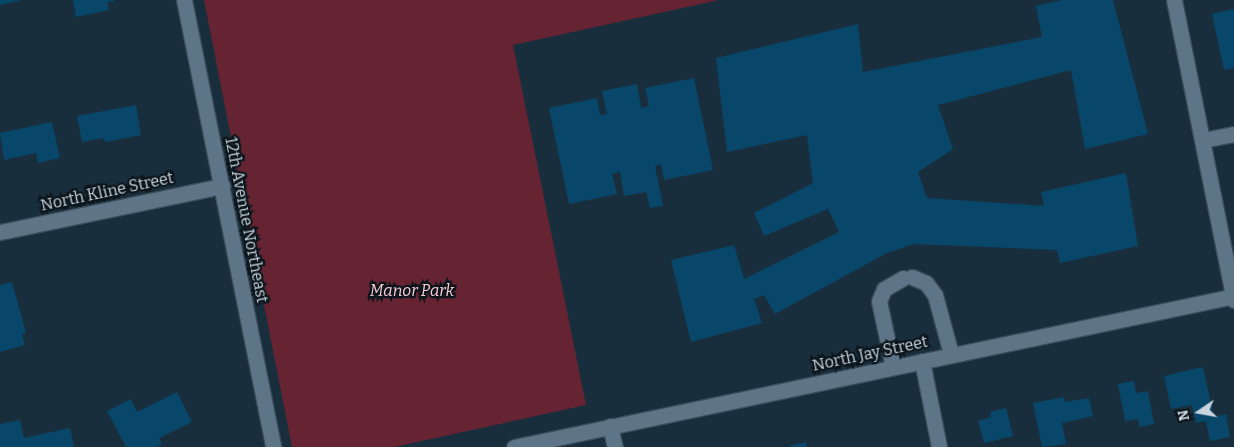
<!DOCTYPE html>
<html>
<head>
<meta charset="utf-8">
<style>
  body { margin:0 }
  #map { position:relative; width:1234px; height:447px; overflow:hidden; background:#192e3d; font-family:Bitter,serif }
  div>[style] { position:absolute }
  .green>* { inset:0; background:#662432 }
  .building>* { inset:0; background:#084769 }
  .roads { filter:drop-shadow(1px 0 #394b58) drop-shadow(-1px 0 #394b58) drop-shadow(0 1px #394b58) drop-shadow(0 -1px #394b58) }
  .minor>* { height:15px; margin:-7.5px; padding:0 7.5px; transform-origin:7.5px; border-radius:7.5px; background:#5d7586 }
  span { translate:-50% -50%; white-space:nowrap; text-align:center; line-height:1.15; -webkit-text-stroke:4.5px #0c151c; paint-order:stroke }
  .street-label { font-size:16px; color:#c8d5df }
  .park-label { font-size:16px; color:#facbd0; font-style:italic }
  .north { position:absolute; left:1174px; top:387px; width:50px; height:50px; -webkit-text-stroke:4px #0c151c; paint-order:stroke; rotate:258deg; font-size:14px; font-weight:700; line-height:20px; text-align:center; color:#c8d5df }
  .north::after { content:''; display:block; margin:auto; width:18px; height:22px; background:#c8d5df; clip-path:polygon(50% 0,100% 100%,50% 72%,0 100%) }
</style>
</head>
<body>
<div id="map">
  <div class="green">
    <div style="clip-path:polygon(204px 0,719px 0,513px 45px,586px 405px,394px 447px,292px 447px)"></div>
  </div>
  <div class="building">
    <div style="clip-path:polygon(0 0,19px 0,19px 1px,0 5px)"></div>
    <div style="clip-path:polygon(73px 0,114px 0,114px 1px,107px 2px,109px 10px,76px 17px)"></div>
    <div style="clip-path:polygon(1062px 0,1113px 0,1148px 134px,1085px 149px,1071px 70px,938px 105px,953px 149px,918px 172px,927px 198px,1044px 206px,1041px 192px,1126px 173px,1138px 246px,1060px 263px,1057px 250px,914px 244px,887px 253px,775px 314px,764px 295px,754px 299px,762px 323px,691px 342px,671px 260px,734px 245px,744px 279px,839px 232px,828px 209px,764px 236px,754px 213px,813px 183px,807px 135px,727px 152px,716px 58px,858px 24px,863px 72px,1042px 37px,1036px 6px)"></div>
    <div style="clip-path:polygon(1234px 9px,1234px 68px,1224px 70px,1212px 14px)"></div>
    <div style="clip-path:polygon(694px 78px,713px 170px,664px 180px,661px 164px,655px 166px,663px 206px,650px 208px,646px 192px,624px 196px,620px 172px,612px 174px,617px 194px,569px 204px,549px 108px,597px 98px,600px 115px,607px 114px,602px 91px,637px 84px,641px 108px,649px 106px,645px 88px)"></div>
    <div style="clip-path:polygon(136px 105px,141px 135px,105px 142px,104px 138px,82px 142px,77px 116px)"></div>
    <div style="clip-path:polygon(52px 122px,60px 158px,38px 163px,36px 153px,4px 160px,0 133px)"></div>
    <div style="clip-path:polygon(12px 282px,26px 333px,22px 334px,25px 345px,0 352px,0 285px)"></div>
    <div style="clip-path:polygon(1203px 367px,1214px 417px,1226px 414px,1230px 437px,1210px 441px,1206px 421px,1196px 423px,1192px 405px,1171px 409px,1164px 376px)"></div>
    <div style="clip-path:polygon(1134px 381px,1136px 393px,1148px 391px,1154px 424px,1139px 427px,1138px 419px,1125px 421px,1118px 384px)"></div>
    <div style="clip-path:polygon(177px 392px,192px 422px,159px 438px,162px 444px,157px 447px,126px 447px,107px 411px,131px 399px,137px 412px)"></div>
    <div style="clip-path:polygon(1064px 397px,1065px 402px,1089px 398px,1093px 416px,1062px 423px,1066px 444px,1042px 447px,1033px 403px)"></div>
    <div style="clip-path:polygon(1006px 408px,1013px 436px,984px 443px,978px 421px,991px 417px,990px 412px)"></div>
    <div style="clip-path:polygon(20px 420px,24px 438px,70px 428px,74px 447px,0 447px,0 424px)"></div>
    <div style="clip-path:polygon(806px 442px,807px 447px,789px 447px,789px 446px)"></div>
  </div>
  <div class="roads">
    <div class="minor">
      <div style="left:184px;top:0;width:456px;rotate:78.7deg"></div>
      <div style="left:1174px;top:0;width:306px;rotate:78.7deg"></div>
      <div style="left:1203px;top:140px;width:32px;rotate:-11deg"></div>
      <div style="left:0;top:232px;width:227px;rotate:-11.7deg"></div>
      <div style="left:912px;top:277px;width:15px;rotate:23deg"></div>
      <div style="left:926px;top:283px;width:15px;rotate:53deg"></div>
      <div style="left:935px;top:295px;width:61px;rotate:74.8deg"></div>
      <div style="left:922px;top:361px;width:88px;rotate:78.8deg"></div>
      <div style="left:893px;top:367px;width:67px;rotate:-102deg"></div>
      <div style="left:879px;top:301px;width:13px;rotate:-67deg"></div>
      <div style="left:884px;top:289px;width:22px;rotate:-30deg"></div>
      <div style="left:610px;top:426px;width:22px;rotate:77deg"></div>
      <div style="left:514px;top:447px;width:736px;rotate:-11.84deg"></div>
    </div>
  </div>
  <div class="street-label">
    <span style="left:107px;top:192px;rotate:-12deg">North Kline Street</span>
    <span style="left:246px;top:220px;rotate:79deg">12th Avenue Northeast</span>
    <span style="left:870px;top:354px;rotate:-12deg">North Jay Street</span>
  </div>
  <div class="park-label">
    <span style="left:412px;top:291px">Manor Park</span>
  </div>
  <div class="north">N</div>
</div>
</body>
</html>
